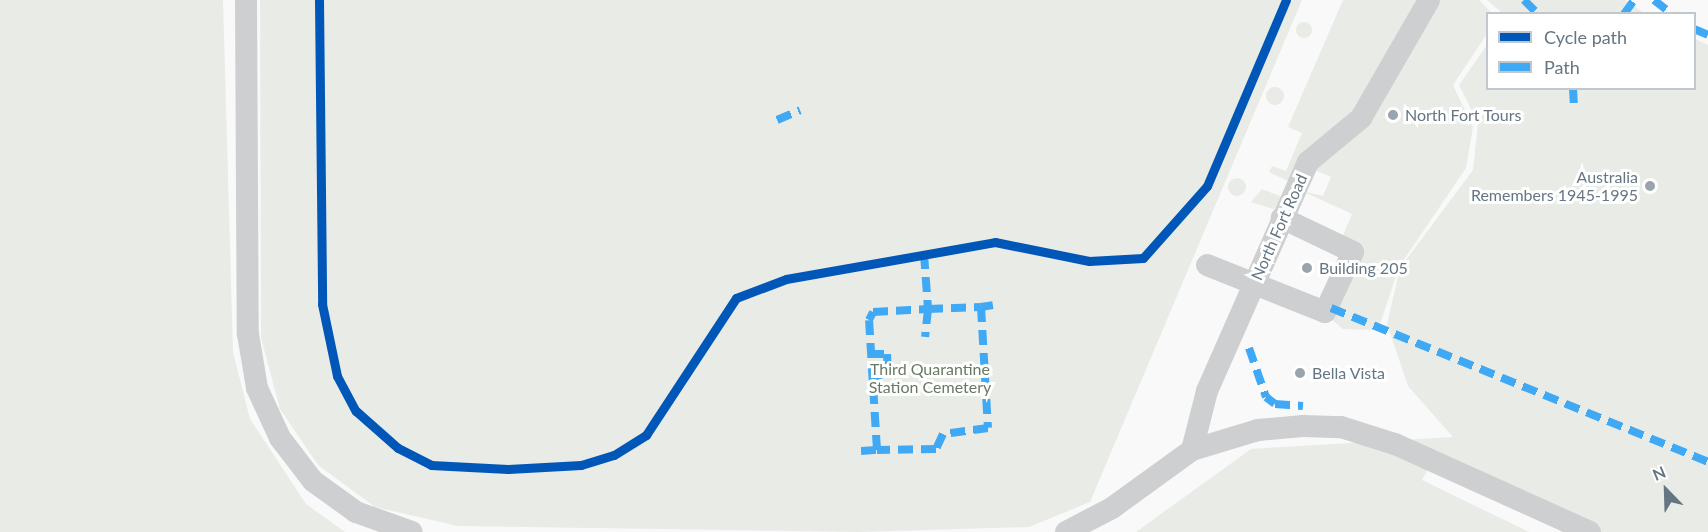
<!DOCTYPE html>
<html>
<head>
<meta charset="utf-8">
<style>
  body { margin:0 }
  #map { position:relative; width:1708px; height:532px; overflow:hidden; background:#f9f9f9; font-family:Lato,sans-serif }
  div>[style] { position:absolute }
  .green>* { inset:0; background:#e8ebe6 }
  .round { border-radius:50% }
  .minor>* { height:22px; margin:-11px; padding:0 11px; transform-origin:11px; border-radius:11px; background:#cecfd0 }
  .quiet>* { height:8px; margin-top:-4px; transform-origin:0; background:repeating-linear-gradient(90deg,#3fa9f5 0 15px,transparent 0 23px) }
  .cycleway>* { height:9px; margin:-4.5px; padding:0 4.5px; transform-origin:4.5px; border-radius:4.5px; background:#0057b8 }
  .dots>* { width:16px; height:16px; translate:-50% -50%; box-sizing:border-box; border:3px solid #fff; border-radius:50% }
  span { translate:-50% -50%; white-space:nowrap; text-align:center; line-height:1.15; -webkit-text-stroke:6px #fff; paint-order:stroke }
  .poi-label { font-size:16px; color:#657683 }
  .left { translate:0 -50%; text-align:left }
  .right { translate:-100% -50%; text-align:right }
  .street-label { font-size:16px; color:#657683 }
  .park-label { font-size:16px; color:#687a64 }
  .legend { position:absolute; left:1486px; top:12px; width:210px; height:78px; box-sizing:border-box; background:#fff; border:2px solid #c1c8cd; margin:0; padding:8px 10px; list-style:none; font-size:18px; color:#657683 }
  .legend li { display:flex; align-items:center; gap:12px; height:30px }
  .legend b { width:30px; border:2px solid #c1c8cd }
  .north { position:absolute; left:1636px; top:460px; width:60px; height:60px; -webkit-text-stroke:4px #fff; paint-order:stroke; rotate:337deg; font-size:16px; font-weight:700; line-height:24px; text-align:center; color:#657683 }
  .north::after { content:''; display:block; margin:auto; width:21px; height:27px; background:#657683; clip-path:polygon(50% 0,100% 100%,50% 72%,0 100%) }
</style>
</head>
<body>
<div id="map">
  <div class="green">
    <div style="clip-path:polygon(0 0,223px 0,233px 352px,250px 419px,306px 504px,345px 532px,0 532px)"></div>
    <div style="clip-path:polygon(260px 0,1302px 0,1090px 502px,1029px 527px,859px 532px,458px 526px,375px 507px,318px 465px,280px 409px,261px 338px)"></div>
    <div style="clip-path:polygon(1343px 0,1479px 0,1492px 13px,1488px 14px,1487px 34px,1453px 85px,1473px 127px,1466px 168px,1399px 267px,1378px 330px,1343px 329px,1331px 319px,1342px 238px,1352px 214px,1302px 191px,1323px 196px,1331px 177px,1314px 170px,1292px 183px,1269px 172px,1272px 166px,1286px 171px,1302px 133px,1288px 127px)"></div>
    <div style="clip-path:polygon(1487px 0,1625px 0,1644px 13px,1502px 13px)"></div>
    <div class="round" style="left:1296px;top:22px;width:16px;height:16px"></div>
    <div style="clip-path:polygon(1695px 39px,1708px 45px,1708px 532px,1563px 532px,1429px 467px,1422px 480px,1529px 532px,1136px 532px,1251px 449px,1453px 437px,1408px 386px,1387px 324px,1400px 268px,1473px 170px,1478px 123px,1459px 85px,1487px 45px,1488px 88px,1694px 88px)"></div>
    <div class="round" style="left:1266px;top:87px;width:18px;height:18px"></div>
    <div class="round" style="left:1228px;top:178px;width:18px;height:18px"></div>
    <div style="clip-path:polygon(1262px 189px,1285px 198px,1282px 205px,1273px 209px,1251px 202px)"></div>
  </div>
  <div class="minor">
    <div style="left:246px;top:0;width:334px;rotate:89.7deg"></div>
    <div style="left:248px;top:334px;width:55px;rotate:80.5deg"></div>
    <div style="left:257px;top:388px;width:55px;rotate:65.3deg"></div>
    <div style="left:280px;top:438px;width:54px;rotate:52.5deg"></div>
    <div style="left:313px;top:481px;width:53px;rotate:35.8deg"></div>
    <div style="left:356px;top:512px;width:59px;rotate:19.7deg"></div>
    <div style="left:1207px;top:265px;width:127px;rotate:21.7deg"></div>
    <div style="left:1325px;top:312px;width:66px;rotate:-65deg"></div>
    <div style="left:1353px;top:252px;width:79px;rotate:-154.4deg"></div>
    <div style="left:1192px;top:450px;width:61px;rotate:-75.7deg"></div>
    <div style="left:1207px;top:391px;width:250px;rotate:-66.2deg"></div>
    <div style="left:1308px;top:162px;width:69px;rotate:-39.7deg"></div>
    <div style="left:1361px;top:118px;width:136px;rotate:-60deg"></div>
    <div style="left:1066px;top:532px;width:52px;rotate:-27.6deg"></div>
    <div style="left:1112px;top:508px;width:99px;rotate:-35.9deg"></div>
    <div style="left:1192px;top:450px;width:69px;rotate:-16.9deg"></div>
    <div style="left:1258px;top:430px;width:45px;rotate:-5.1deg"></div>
    <div style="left:1303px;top:426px;width:38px;rotate:2deg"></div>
    <div style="left:1341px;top:427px;width:57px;rotate:17.5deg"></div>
    <div style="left:1395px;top:444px;width:214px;rotate:24.3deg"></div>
  </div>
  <div class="quiet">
    <div style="left:1524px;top:0;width:20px;rotate:45deg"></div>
    <div style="left:1654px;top:0;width:23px;rotate:38deg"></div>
    <div style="left:1624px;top:14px;width:17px;rotate:-54deg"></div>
    <div style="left:1694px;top:29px;width:15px;rotate:23deg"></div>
    <div style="left:1573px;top:88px;width:18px;rotate:87deg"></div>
    <div style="left:777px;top:120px;width:25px;rotate:-23deg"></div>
    <div style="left:924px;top:254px;width:55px;rotate:85.8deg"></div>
    <div style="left:928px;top:309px;width:53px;rotate:-2.2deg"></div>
    <div style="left:981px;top:307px;width:121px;rotate:86.7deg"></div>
    <div style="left:988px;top:428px;width:45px;rotate:172.4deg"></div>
    <div style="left:943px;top:434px;width:17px;rotate:115deg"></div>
    <div style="left:936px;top:449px;width:59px;rotate:179deg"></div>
    <div style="left:877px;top:450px;width:130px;rotate:-93.5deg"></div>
    <div style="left:869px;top:320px;width:9px;rotate:-63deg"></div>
    <div style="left:873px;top:312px;width:55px;rotate:-3.1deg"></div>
    <div style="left:928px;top:309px;width:28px;rotate:96deg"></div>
    <div style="left:981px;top:307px;width:12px;rotate:-9deg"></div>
    <div style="left:1331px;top:308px;width:407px;rotate:22.2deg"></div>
    <div style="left:1249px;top:348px;width:52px;rotate:70.9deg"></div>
    <div style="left:1266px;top:397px;width:11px;rotate:38deg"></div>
    <div style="left:1275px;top:404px;width:28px;rotate:4deg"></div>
    <div style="left:869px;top:354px;width:18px"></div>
    <div style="left:887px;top:354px;width:18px;rotate:87deg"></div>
    <div style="left:888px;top:372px;width:17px;rotate:159deg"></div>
    <div style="left:861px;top:451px;width:16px;rotate:-4deg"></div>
  </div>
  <div class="cycleway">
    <div style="left:319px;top:0;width:304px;rotate:89.4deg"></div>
    <div style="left:322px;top:304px;width:74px;rotate:78.2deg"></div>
    <div style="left:337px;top:376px;width:40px;rotate:62deg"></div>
    <div style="left:356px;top:411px;width:56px;rotate:41.4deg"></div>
    <div style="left:398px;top:448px;width:37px;rotate:27deg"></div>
    <div style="left:431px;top:465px;width:77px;rotate:3deg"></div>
    <div style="left:508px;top:469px;width:73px;rotate:-3.1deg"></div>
    <div style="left:581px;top:465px;width:34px;rotate:-17deg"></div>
    <div style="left:614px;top:455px;width:38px;rotate:-32deg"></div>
    <div style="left:646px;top:435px;width:164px;rotate:-56.7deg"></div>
    <div style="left:736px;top:298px;width:53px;rotate:-20.8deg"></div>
    <div style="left:786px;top:279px;width:212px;rotate:-10deg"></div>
    <div style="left:995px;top:242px;width:96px;rotate:11.4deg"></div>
    <div style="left:1089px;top:261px;width:54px;rotate:-3.2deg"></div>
    <div style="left:1143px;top:258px;width:96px;rotate:-48.4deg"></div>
    <div style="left:1207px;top:186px;width:202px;rotate:-67deg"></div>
  </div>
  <div class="dots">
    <div style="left:1393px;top:115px;background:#99a4ac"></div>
    <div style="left:1650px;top:186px;background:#99a4ac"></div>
    <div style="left:1307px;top:268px;background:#99a4ac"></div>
    <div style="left:1300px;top:373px;background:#99a4ac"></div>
  </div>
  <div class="poi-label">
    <span class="left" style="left:1405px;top:115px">North Fort Tours</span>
    <span class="right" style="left:1638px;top:186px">Australia<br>Remembers 1945-1995</span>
    <span class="left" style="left:1319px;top:268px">Building 205</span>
    <span class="left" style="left:1312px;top:373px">Bella Vista</span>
  </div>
  <div class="street-label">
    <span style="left:1279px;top:227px;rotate:-66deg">North Fort Road</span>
  </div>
  <div class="park-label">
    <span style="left:930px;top:378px">Third Quarantine<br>Station Cemetery</span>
  </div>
  <ul class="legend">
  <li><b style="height:8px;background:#0057b8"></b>Cycle path</li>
  <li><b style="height:8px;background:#3fa9f5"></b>Path</li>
  </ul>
  <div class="north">N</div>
</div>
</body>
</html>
